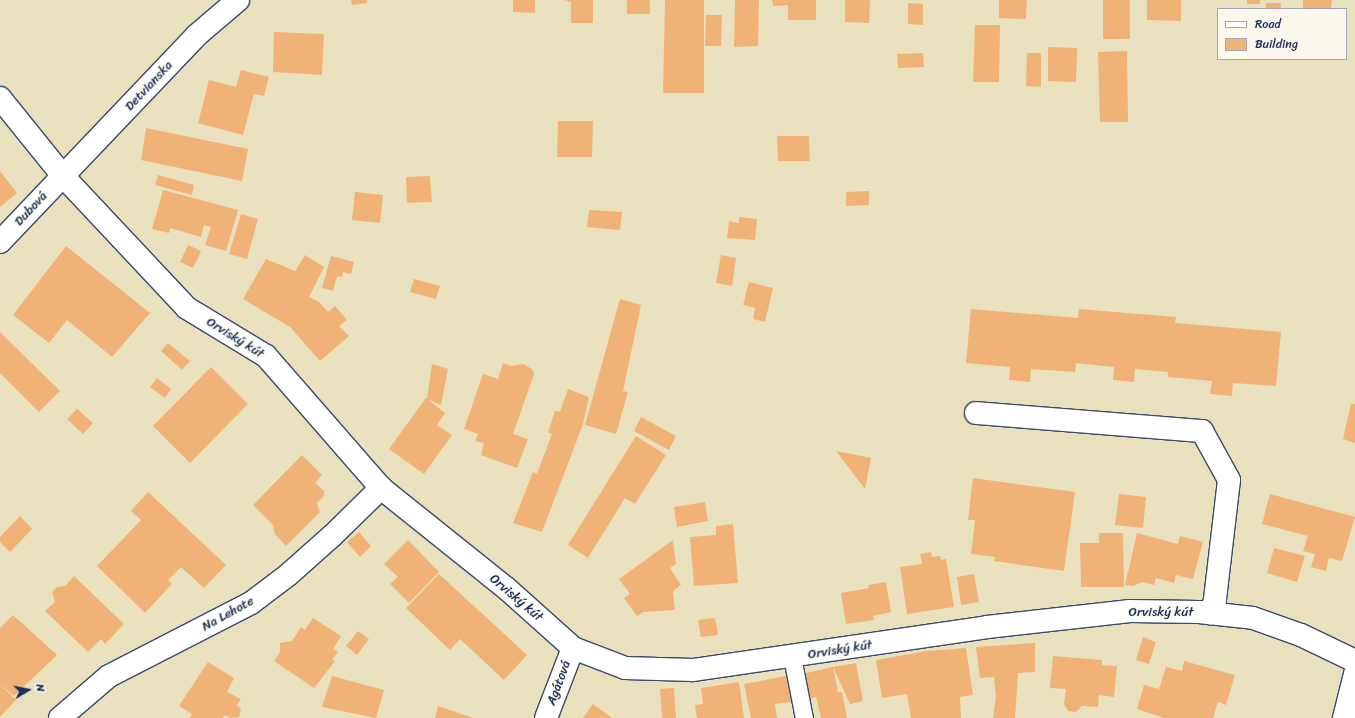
<!DOCTYPE html>
<html>
<head>
<meta charset="utf-8">
<style>
  body { margin:0 }
  #map { position:relative; width:1355px; height:718px; overflow:hidden; background:#e9e1bd; font-family:Sriracha,sans-serif }
  div>[style] { position:absolute }
  .building>* { inset:0; background:#f1b277 }
  .roads { filter:drop-shadow(1px 0 #3a4a6c) drop-shadow(-1px 0 #3a4a6c) drop-shadow(0 1px #3a4a6c) drop-shadow(0 -1px #3a4a6c) }
  .lane>* { height:17px; margin:-8.5px; padding:0 8.5px; transform-origin:8.5px; border-radius:8.5px; background:#fff }
  .street>* { height:22px; margin:-11px; padding:0 11px; transform-origin:11px; border-radius:11px; background:#fff }
  .secondary>* { height:22px; margin:-11px; padding:0 11px; transform-origin:11px; border-radius:11px; background:#fff }
  span { translate:-50% -50%; white-space:nowrap; text-align:center; line-height:1.15; -webkit-text-stroke:3px #fbf7ec; paint-order:stroke }
  .street-label { font-size:13px; color:#1b2f5e }
  .legend { position:absolute; left:1217px; top:8px; width:130px; height:52px; box-sizing:border-box; background:#fbf7ec; border:1px solid #a1a7b3; margin:0; padding:5px 7px; list-style:none; font-size:12px; color:#1b2f5e }
  .legend li { display:flex; align-items:center; gap:8px; height:20px }
  .legend b { width:20px; border:1px solid #a1a7b3 }
  .north { position:absolute; left:8px; top:670px; width:40px; height:40px; -webkit-text-stroke:3px #fbf7ec; paint-order:stroke; rotate:80deg; font-size:11px; font-weight:700; line-height:16px; text-align:center; color:#1b2f5e }
  .north::after { content:''; display:block; margin:auto; width:14px; height:18px; background:#1b2f5e; clip-path:polygon(50% 0,100% 100%,50% 72%,0 100%) }
</style>
</head>
<body>
<div id="map">
  <div class="building">
    <div style="clip-path:polygon(351px 0,367px 0,367px 3px,352px 5px)"></div>
    <div style="clip-path:polygon(513px 0,535px 0,535px 13px,513px 12px)"></div>
    <div style="clip-path:polygon(564px 0,593px 0,593px 23px,571px 23px,571px 2px)"></div>
    <div style="clip-path:polygon(627px 0,650px 0,650px 14px,627px 14px)"></div>
    <div style="clip-path:polygon(665px 0,704px 0,704px 93px,663px 93px)"></div>
    <div style="clip-path:polygon(735px 0,759px 0,758px 46px,734px 47px)"></div>
    <div style="clip-path:polygon(772px 0,816px 0,816px 20px,788px 20px,788px 5px,773px 6px)"></div>
    <div style="clip-path:polygon(845px 0,870px 0,869px 23px,845px 22px)"></div>
    <div style="clip-path:polygon(999px 0,1027px 0,1026px 19px,999px 18px)"></div>
    <div style="clip-path:polygon(1103px 0,1130px 0,1130px 39px,1103px 39px)"></div>
    <div style="clip-path:polygon(1147px 0,1181px 0,1181px 21px,1147px 20px)"></div>
    <div style="clip-path:polygon(1247px 0,1260px 0,1260px 4px,1247px 4px)"></div>
    <div style="clip-path:polygon(1303px 0,1332px 0,1331px 9px,1303px 9px)"></div>
    <div style="clip-path:polygon(908px 3px,923px 4px,923px 25px,908px 24px)"></div>
    <div style="clip-path:polygon(1266px 3px,1281px 3px,1281px 9px,1266px 9px)"></div>
    <div style="clip-path:polygon(706px 15px,722px 15px,721px 46px,705px 46px)"></div>
    <div style="clip-path:polygon(975px 25px,1000px 25px,999px 82px,973px 82px)"></div>
    <div style="clip-path:polygon(274px 32px,324px 34px,322px 75px,273px 72px)"></div>
    <div style="clip-path:polygon(1048px 47px,1077px 48px,1076px 82px,1048px 81px)"></div>
    <div style="clip-path:polygon(1127px 51px,1128px 122px,1100px 122px,1098px 52px)"></div>
    <div style="clip-path:polygon(923px 53px,924px 67px,898px 68px,897px 54px)"></div>
    <div style="clip-path:polygon(1027px 53px,1041px 53px,1041px 87px,1026px 86px)"></div>
    <div style="clip-path:polygon(241px 70px,269px 77px,264px 96px,254px 94px,243px 135px,198px 123px,209px 80px,236px 87px)"></div>
    <div style="clip-path:polygon(558px 121px,593px 121px,592px 157px,557px 157px)"></div>
    <div style="clip-path:polygon(146px 128px,248px 149px,242px 181px,141px 160px)"></div>
    <div style="clip-path:polygon(777px 136px,809px 136px,810px 161px,778px 161px)"></div>
    <div style="clip-path:polygon(0 171px,17px 193px,0 207px)"></div>
    <div style="clip-path:polygon(158px 175px,194px 185px,192px 195px,155px 185px)"></div>
    <div style="clip-path:polygon(430px 176px,432px 202px,407px 203px,406px 177px)"></div>
    <div style="clip-path:polygon(163px 190px,238px 210px,226px 251px,205px 245px,211px 227px,204px 225px,201px 237px,170px 228px,169px 233px,152px 229px)"></div>
    <div style="clip-path:polygon(869px 191px,869px 205px,846px 206px,846px 192px)"></div>
    <div style="clip-path:polygon(355px 192px,383px 195px,380px 223px,352px 220px)"></div>
    <div style="clip-path:polygon(589px 210px,622px 212px,620px 230px,587px 227px)"></div>
    <div style="clip-path:polygon(241px 214px,258px 219px,247px 259px,229px 254px)"></div>
    <div style="clip-path:polygon(739px 217px,757px 219px,755px 240px,727px 238px,729px 221px,739px 223px)"></div>
    <div style="clip-path:polygon(188px 245px,201px 251px,193px 268px,180px 262px)"></div>
    <div style="clip-path:polygon(66px 246px,150px 313px,112px 357px,67px 320px,49px 343px,13px 315px)"></div>
    <div style="clip-path:polygon(305px 255px,324px 267px,309px 297px,319px 302px,328px 312px,335px 306px,347px 320px,339px 326px,349px 336px,320px 361px,290px 327px,243px 299px,266px 259px,295px 271px)"></div>
    <div style="clip-path:polygon(721px 255px,736px 258px,732px 286px,716px 283px)"></div>
    <div style="clip-path:polygon(331px 256px,354px 262px,351px 274px,343px 272px,342px 277px,337px 276px,333px 291px,322px 288px)"></div>
    <div style="clip-path:polygon(414px 279px,440px 286px,436px 299px,410px 292px)"></div>
    <div style="clip-path:polygon(749px 282px,773px 288px,765px 322px,753px 319px,755px 308px,743px 305px)"></div>
    <div style="clip-path:polygon(620px 299px,641px 305px,623px 391px,628px 392px,616px 434px,585px 425px)"></div>
    <div style="clip-path:polygon(971px 309px,1078px 318px,1079px 309px,1176px 317px,1175px 323px,1281px 332px,1276px 386px,1233px 383px,1232px 396px,1210px 394px,1212px 381px,1168px 377px,1168px 372px,1135px 369px,1134px 382px,1113px 380px,1114px 367px,1076px 363px,1075px 372px,1031px 369px,1030px 382px,1009px 380px,1010px 367px,966px 363px)"></div>
    <div style="clip-path:polygon(0 332px,60px 391px,39px 412px,0 373px)"></div>
    <div style="clip-path:polygon(168px 343px,190px 361px,182px 370px,161px 351px)"></div>
    <div style="clip-path:polygon(503px 363px,511px 366px,523px 364px,532px 369px,534px 374px,513px 434px,528px 439px,517px 468px,481px 455px,484px 443px,475px 441px,478px 434px,464px 429px,483px 374px,498px 379px)"></div>
    <div style="clip-path:polygon(432px 364px,448px 369px,441px 405px,427px 399px)"></div>
    <div style="clip-path:polygon(211px 367px,248px 404px,190px 463px,153px 426px)"></div>
    <div style="clip-path:polygon(157px 378px,171px 389px,165px 398px,150px 387px)"></div>
    <div style="clip-path:polygon(568px 389px,589px 397px,583px 424px,542px 532px,513px 523px,533px 472px,537px 474px,552px 434px,548px 432px,555px 411px,560px 412px)"></div>
    <div style="clip-path:polygon(426px 398px,445px 413px,437px 425px,452px 435px,424px 474px,389px 449px)"></div>
    <div style="clip-path:polygon(1351px 404px,1355px 404px,1355px 443px,1343px 439px)"></div>
    <div style="clip-path:polygon(77px 409px,93px 423px,83px 434px,67px 419px)"></div>
    <div style="clip-path:polygon(641px 417px,676px 436px,669px 450px,634px 431px)"></div>
    <div style="clip-path:polygon(636px 436px,666px 455px,635px 504px,625px 498px,588px 558px,568px 545px)"></div>
    <div style="clip-path:polygon(836px 451px,871px 458px,865px 489px)"></div>
    <div style="clip-path:polygon(302px 455px,322px 475px,315px 483px,324px 491px,324px 496px,317px 503px,320px 512px,286px 546px,275px 534px,273px 525px,253px 505px)"></div>
    <div style="clip-path:polygon(973px 478px,1075px 492px,1064px 571px,994px 561px,995px 557px,971px 554px,975px 520px,968px 520px)"></div>
    <div style="clip-path:polygon(148px 492px,226px 565px,204px 588px,181px 567px,168px 580px,172px 584px,145px 613px,97px 566px,141px 520px,131px 511px)"></div>
    <div style="clip-path:polygon(1119px 494px,1146px 497px,1143px 528px,1115px 525px)"></div>
    <div style="clip-path:polygon(1270px 494px,1355px 517px,1342px 561px,1329px 558px,1326px 571px,1311px 567px,1315px 554px,1303px 551px,1308px 536px,1262px 524px)"></div>
    <div style="clip-path:polygon(705px 502px,708px 521px,677px 527px,674px 507px)"></div>
    <div style="clip-path:polygon(20px 516px,32px 529px,10px 552px,0 542px,0 537px)"></div>
    <div style="clip-path:polygon(733px 524px,738px 583px,694px 586px,690px 537px,716px 535px,716px 526px)"></div>
    <div style="clip-path:polygon(359px 532px,371px 546px,360px 557px,347px 542px)"></div>
    <div style="clip-path:polygon(1099px 533px,1123px 533px,1124px 587px,1081px 587px,1080px 543px,1099px 543px)"></div>
    <div style="clip-path:polygon(1137px 533px,1178px 544px,1180px 536px,1203px 542px,1193px 579px,1176px 575px,1174px 583px,1156px 578px,1154px 585px,1142px 582px,1133px 586px,1125px 585px)"></div>
    <div style="clip-path:polygon(408px 540px,439px 572px,409px 603px,390px 584px,398px 577px,384px 564px)"></div>
    <div style="clip-path:polygon(673px 540px,676px 564px,670px 568px,681px 585px,673px 591px,675px 610px,643px 612px,637px 616px,624px 598px,630px 594px,619px 579px)"></div>
    <div style="clip-path:polygon(1274px 548px,1305px 556px,1297px 582px,1267px 573px)"></div>
    <div style="clip-path:polygon(931px 552px,932px 557px,940px 556px,941px 560px,946px 559px,954px 607px,907px 614px,900px 567px,922px 564px,920px 554px)"></div>
    <div style="clip-path:polygon(439px 574px,527px 655px,504px 680px,460px 639px,450px 650px,406px 608px)"></div>
    <div style="clip-path:polygon(974px 574px,979px 602px,961px 605px,957px 577px)"></div>
    <div style="clip-path:polygon(74px 576px,124px 624px,105px 644px,101px 639px,88px 652px,45px 611px,55px 602px,52px 592px,57px 587px,65px 586px)"></div>
    <div style="clip-path:polygon(886px 582px,891px 612px,873px 616px,874px 620px,846px 624px,841px 593px,869px 588px,868px 585px)"></div>
    <div style="clip-path:polygon(13px 615px,57px 655px,14px 696px,0 684px,0 628px)"></div>
    <div style="clip-path:polygon(313px 618px,341px 636px,333px 649px,338px 652px,332px 660px,335px 661px,314px 688px,274px 661px,280px 652px,280px 643px,292px 641px,301px 627px,305px 630px)"></div>
    <div style="clip-path:polygon(715px 618px,718px 635px,701px 637px,698px 620px)"></div>
    <div style="clip-path:polygon(358px 631px,369px 639px,357px 655px,346px 646px)"></div>
    <div style="clip-path:polygon(1143px 637px,1156px 642px,1149px 664px,1136px 660px)"></div>
    <div style="clip-path:polygon(1035px 643px,1035px 672px,1018px 673px,1015px 718px,993px 718px,996px 697px,994px 677px,980px 678px,976px 647px)"></div>
    <div style="clip-path:polygon(966px 648px,973px 695px,960px 697px,961px 718px,911px 718px,907px 694px,882px 698px,876px 660px,927px 651px)"></div>
    <div style="clip-path:polygon(1053px 656px,1102px 660px,1102px 665px,1117px 666px,1114px 697px,1099px 695px,1098px 707px,1082px 706px,1076px 712px,1068px 711px,1064px 704px,1066px 689px,1050px 688px)"></div>
    <div style="clip-path:polygon(1184px 661px,1235px 675px,1226px 705px,1218px 702px,1213px 718px,1164px 718px,1137px 709px,1144px 685px,1159px 689px,1166px 667px,1182px 671px)"></div>
    <div style="clip-path:polygon(208px 662px,234px 678px,227px 692px,241px 699px,237px 705px,241px 709px,239px 717px,231px 718px,225px 715px,223px 718px,190px 718px,192px 714px,179px 706px)"></div>
    <div style="clip-path:polygon(856px 663px,863px 701px,850px 704px,833px 667px,838px 692px,842px 692px,847px 718px,821px 718px,816px 697px,808px 699px,802px 674px,833px 667px)"></div>
    <div style="clip-path:polygon(791px 675px,795px 701px,775px 704px,777px 718px,751px 718px,744px 684px)"></div>
    <div style="clip-path:polygon(332px 676px,384px 690px,376px 718px,322px 707px)"></div>
    <div style="clip-path:polygon(739px 682px,744px 718px,697px 718px,695px 705px,703px 704px,701px 688px)"></div>
    <div style="clip-path:polygon(0 684px,16px 700px,0 717px)"></div>
    <div style="clip-path:polygon(674px 688px,676px 718px,662px 718px,660px 689px)"></div>
    <div style="clip-path:polygon(593px 704px,612px 718px,583px 718px)"></div>
    <div style="clip-path:polygon(438px 706px,473px 718px,435px 718px)"></div>
  </div>
  <div class="roads">
    <div class="lane">
      <div style="left:792px;top:657px;width:62px;rotate:78.9deg"></div>
    </div>
    <div class="street">
      <div style="left:0;top:98px;width:100px;rotate:51.1deg"></div>
      <div style="left:63px;top:176px;width:181px;rotate:46.8deg"></div>
      <div style="left:187px;top:308px;width:92px;rotate:31.3deg"></div>
      <div style="left:266px;top:356px;width:175px;rotate:48.9deg"></div>
      <div style="left:381px;top:488px;width:160px;rotate:38.7deg"></div>
      <div style="left:506px;top:588px;width:90px;rotate:41.8deg"></div>
      <div style="left:573px;top:648px;width:56px;rotate:21deg"></div>
      <div style="left:625px;top:668px;width:68px;rotate:1.7deg"></div>
      <div style="left:693px;top:670px;width:297px;rotate:-8.3deg"></div>
      <div style="left:987px;top:627px;width:144px;rotate:-6.4deg"></div>
      <div style="left:1130px;top:611px;width:69px;rotate:0.8deg"></div>
      <div style="left:1199px;top:612px;width:54px;rotate:6.3deg"></div>
      <div style="left:1253px;top:618px;width:51px;rotate:19.5deg"></div>
      <div style="left:1301px;top:635px;width:60px;rotate:25.7deg"></div>
      <div style="left:0;top:242px;width:286px;rotate:-46.4deg"></div>
      <div style="left:197px;top:35px;width:54px;rotate:-40.5deg"></div>
      <div style="left:976px;top:413px;width:227px;rotate:4.6deg"></div>
      <div style="left:1202px;top:431px;width:56px;rotate:61.1deg"></div>
      <div style="left:1229px;top:480px;width:121px;rotate:96.7deg"></div>
      <div style="left:1215px;top:600px;width:14px;rotate:107deg"></div>
      <div style="left:60px;top:718px;width:65px;rotate:-40.6deg"></div>
      <div style="left:109px;top:676px;width:160px;rotate:-27.2deg"></div>
      <div style="left:251px;top:603px;width:46px;rotate:-37.1deg"></div>
      <div style="left:288px;top:575px;width:59px;rotate:-41.6deg"></div>
      <div style="left:332px;top:536px;width:69px;rotate:-44.4deg"></div>
      <div style="left:546px;top:718px;width:75px;rotate:-68.9deg"></div>
    </div>
    <div class="secondary">
      <div style="left:1344px;top:718px;width:45px;rotate:-76deg"></div>
    </div>
  </div>
  <div class="street-label">
    <span style="left:149px;top:86px;rotate:-47deg">Detvianska</span>
    <span style="left:31px;top:209px;rotate:-47deg">Dubová</span>
    <span style="left:235px;top:338px;rotate:32deg">Orviský kút</span>
    <span style="left:516px;top:598px;rotate:40deg">Orviský kút</span>
    <span style="left:1161px;top:612px">Orviský kút</span>
    <span style="left:228px;top:614px;rotate:-29deg">Na Lehote</span>
    <span style="left:840px;top:650px;rotate:-9deg">Orviský kút</span>
    <span style="left:559px;top:683px;rotate:-70deg">Agátová</span>
  </div>
  <ul class="legend">
  <li><b style="height:5px;background:#fff"></b>Road</li>
  <li><b style="height:11px;background:#f1b277"></b>Building</li>
  </ul>
  <div class="north">N</div>
</div>
</body>
</html>
